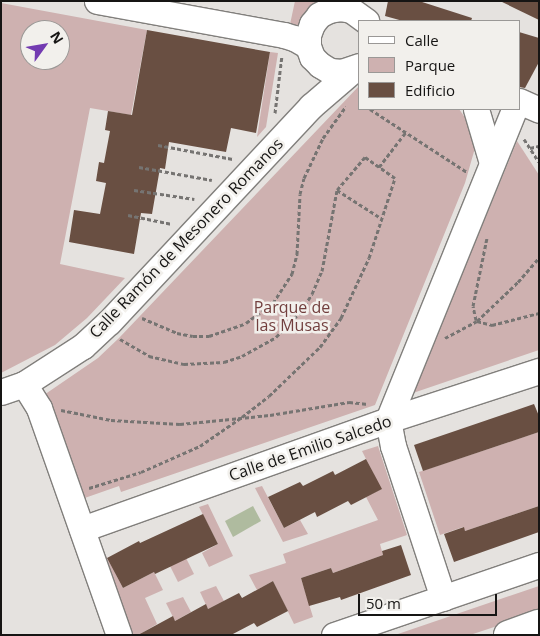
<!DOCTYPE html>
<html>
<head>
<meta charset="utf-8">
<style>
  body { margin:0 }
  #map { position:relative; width:540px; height:636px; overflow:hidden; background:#e5e2df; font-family:"Open Sans",sans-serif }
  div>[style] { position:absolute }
  .green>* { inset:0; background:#ceb1b0 }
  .water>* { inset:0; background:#afbb9f }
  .building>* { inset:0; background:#694f42 }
  .path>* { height:3px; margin-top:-1.5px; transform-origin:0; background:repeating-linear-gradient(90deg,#767472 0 4px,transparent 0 6.5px) }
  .roads { filter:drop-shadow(1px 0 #817f7c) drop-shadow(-1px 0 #817f7c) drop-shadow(0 1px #817f7c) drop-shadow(0 -1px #817f7c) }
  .minor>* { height:25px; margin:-12.5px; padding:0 12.5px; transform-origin:12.5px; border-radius:12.5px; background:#fff }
  .major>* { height:28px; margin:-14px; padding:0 14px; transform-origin:14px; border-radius:14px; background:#fff }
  span { translate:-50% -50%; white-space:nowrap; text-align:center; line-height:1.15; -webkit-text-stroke:5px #f2f0ec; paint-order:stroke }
  .street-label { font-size:16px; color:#161514 }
  .park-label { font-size:16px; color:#723f3e }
  .frame { position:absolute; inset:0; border:2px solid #161514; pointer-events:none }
  .legend { position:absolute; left:358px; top:20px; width:162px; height:90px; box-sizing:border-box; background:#f2f0ec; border:1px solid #9a9896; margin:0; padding:6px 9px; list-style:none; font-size:15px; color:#161514 }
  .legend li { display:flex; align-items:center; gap:10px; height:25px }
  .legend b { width:25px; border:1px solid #9a9896 }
  .north { position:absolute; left:20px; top:20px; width:50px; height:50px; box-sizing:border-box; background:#f2f0ec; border:1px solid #9a9896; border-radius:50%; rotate:58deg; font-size:14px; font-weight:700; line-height:20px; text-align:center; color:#161514 }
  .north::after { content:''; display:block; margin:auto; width:18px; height:22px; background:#733bb1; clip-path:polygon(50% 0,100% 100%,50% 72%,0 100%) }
  .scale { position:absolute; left:358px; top:594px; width:139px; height:22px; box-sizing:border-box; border:2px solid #161514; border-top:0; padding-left:6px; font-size:15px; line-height:18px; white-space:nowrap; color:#161514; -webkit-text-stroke:4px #f2f0ec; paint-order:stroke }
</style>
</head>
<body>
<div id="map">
  <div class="green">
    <div style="clip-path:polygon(295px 1px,324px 1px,298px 30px,289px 29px)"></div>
    <div style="clip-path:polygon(evenodd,1px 3px,147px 30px,131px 115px,90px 108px,60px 264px,125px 278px,87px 318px,55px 345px,1px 373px,1px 3px,30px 30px,60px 30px,60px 60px,30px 60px,30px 30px)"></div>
    <div style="clip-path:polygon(270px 52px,278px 53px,266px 127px,257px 137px)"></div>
    <div style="clip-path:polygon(359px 86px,359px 109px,459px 109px,466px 119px,475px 148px,465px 183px,375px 405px,121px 492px,119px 486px,79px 500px,41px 397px,98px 358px,119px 338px)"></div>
    <div style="clip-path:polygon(517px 141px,539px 175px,539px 350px,413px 393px)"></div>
    <div style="clip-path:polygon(539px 432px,539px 506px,465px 531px,463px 527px,440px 535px,419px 472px)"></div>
    <div style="clip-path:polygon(378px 446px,407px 535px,380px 544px,383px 555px,333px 573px,331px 568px,301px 578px,313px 617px,294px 624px,273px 581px,257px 590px,249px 575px,286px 563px,283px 554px,378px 520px,366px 497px,381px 489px,362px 451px)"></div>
    <div style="clip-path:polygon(262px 486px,284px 528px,300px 520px,308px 534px,283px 542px,255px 488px)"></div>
    <div style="clip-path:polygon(208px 504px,233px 556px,209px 567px,202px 553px,218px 544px,199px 507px)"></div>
    <div style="clip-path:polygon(102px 548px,123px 588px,154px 572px,163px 590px,145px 598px,157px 624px,142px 633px,143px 635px,127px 635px,97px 549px)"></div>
    <div style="clip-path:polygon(186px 558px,194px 574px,178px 582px,170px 566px)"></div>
    <div style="clip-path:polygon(216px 586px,224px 601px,208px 609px,200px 592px)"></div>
    <div style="clip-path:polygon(539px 586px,539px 612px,470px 635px,395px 635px)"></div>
    <div style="clip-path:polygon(183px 597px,191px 612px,175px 621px,166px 603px)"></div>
  </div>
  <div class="water">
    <div style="clip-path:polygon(253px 506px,261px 521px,233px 537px,225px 521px)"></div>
  </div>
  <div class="building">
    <div style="clip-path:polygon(388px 1px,419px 1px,472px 18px,471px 21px,403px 21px,385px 16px)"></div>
    <div style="clip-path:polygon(500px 1px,539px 1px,539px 20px)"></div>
    <div style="clip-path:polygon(147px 30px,270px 52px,256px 133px,231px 128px,226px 152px,169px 142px,165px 169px,160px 168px,152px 214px,141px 213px,134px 254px,69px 242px,74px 210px,100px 214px,106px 183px,96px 181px,99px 162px,104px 163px,110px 131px,105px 130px,108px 111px,132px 115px)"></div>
    <div style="clip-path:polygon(519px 32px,539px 38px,539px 62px,525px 88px,519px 87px)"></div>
    <div style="clip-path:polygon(534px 404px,539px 416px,539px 432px,423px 471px,414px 445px)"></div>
    <div style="clip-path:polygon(366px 459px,382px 489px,351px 505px,348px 501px,317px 517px,315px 512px,284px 528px,268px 497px,300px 482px,303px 486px,333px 471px,335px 475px)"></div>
    <div style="clip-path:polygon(539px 506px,539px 532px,454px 562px,444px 534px,464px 527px,465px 531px)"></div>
    <div style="clip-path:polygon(203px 514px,218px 544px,155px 574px,154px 572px,123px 588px,107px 558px,139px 541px,140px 543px)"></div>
    <div style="clip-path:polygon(401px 545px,411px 575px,341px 600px,340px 597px,309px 606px,301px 578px,331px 568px,333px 573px,383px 555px,382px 551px)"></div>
    <div style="clip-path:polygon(273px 581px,288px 611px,257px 627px,254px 623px,231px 635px,138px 635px,173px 616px,175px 621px,206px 604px,208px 609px,239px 593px,242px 598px)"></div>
  </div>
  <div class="path">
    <div style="left:370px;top:109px;width:116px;rotate:33deg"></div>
    <div style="left:275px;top:113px;width:58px;rotate:-83.1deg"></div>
    <div style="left:524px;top:139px;width:27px;rotate:57deg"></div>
    <div style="left:158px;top:145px;width:76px;rotate:10.6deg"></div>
    <div style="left:530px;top:148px;width:9px;rotate:-13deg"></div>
    <div style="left:139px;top:167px;width:74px;rotate:10.1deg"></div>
    <div style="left:379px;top:167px;width:44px;rotate:-52.4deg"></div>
    <div style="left:134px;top:190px;width:61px;rotate:8.5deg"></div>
    <div style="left:128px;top:215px;width:45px;rotate:11.6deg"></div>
    <div style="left:142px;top:318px;width:38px;rotate:23deg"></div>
    <div style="left:177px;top:333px;width:16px;rotate:11deg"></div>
    <div style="left:193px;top:336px;width:16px"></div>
    <div style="left:209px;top:336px;width:39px;rotate:-19deg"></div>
    <div style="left:246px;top:323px;width:34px;rotate:-37deg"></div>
    <div style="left:273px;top:303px;width:35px;rotate:-57deg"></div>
    <div style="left:292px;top:274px;width:21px;rotate:-76deg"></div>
    <div style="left:297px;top:254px;width:60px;rotate:-87.1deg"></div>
    <div style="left:300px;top:194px;width:16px;rotate:-76deg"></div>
    <div style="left:304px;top:178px;width:44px;rotate:-64.6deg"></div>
    <div style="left:323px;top:138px;width:39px;rotate:-54deg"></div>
    <div style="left:476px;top:320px;width:14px;rotate:-102deg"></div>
    <div style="left:473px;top:306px;width:69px;rotate:-78.4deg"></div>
    <div style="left:477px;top:321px;width:16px;rotate:15deg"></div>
    <div style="left:492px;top:325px;width:49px;rotate:-14.3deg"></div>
    <div style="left:445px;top:338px;width:36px;rotate:-28deg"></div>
    <div style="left:477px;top:321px;width:57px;rotate:-43.6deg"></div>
    <div style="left:518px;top:282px;width:32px;rotate:-49deg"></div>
    <div style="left:120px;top:339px;width:34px;rotate:30deg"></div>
    <div style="left:149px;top:356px;width:36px;rotate:13deg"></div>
    <div style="left:184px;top:364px;width:40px;rotate:-2.9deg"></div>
    <div style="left:224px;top:362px;width:19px;rotate:-18deg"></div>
    <div style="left:242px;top:356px;width:39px;rotate:-29deg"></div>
    <div style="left:276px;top:337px;width:36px;rotate:-46deg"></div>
    <div style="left:301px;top:311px;width:20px;rotate:-57deg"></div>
    <div style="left:312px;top:294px;width:25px;rotate:-67deg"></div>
    <div style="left:322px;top:271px;width:82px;rotate:-79.5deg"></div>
    <div style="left:61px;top:410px;width:51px;rotate:11.3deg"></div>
    <div style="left:111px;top:420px;width:69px;rotate:3.3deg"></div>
    <div style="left:180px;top:424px;width:90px;rotate:-5.7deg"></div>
    <div style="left:270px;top:415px;width:80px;rotate:-9.3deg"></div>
    <div style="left:349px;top:402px;width:19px;rotate:6deg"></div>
    <div style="left:89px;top:488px;width:54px;rotate:-17.1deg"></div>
    <div style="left:141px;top:472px;width:64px;rotate:-23.8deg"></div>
    <div style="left:200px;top:446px;width:51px;rotate:-34.6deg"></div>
    <div style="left:242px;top:417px;width:34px;rotate:-38deg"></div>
    <div style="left:269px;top:396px;width:71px;rotate:-43.9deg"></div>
    <div style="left:320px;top:347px;width:36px;rotate:-54deg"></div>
    <div style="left:341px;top:318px;width:66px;rotate:-65deg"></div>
    <div style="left:369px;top:258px;width:84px;rotate:-72deg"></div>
    <div style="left:395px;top:178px;width:37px;rotate:-145deg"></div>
    <div style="left:365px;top:157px;width:43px;rotate:130.3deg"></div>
    <div style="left:337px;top:190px;width:52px;rotate:32.5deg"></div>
  </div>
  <div class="roads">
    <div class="minor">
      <div style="left:97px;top:1px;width:190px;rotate:10.3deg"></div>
      <div style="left:284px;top:35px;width:10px;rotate:17deg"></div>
      <div style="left:294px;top:38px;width:16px;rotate:30deg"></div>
      <div style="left:359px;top:66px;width:18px;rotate:161deg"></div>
      <div style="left:342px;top:72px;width:12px;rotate:-175deg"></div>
      <div style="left:330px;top:71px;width:12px;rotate:-149deg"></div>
      <div style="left:320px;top:65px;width:11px;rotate:-135deg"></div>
      <div style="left:312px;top:57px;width:12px;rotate:-110deg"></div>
      <div style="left:308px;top:46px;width:11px;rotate:-90deg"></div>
      <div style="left:308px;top:35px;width:12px;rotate:-70deg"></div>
      <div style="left:312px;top:24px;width:11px;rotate:-52deg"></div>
      <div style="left:319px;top:15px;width:11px;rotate:-27deg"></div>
      <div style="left:329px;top:10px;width:11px;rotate:-10deg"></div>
      <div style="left:340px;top:8px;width:11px;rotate:10deg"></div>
      <div style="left:351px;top:10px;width:19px;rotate:36deg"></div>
      <div style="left:519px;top:101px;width:22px;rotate:24deg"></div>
      <div style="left:476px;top:109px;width:56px;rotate:73.5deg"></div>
      <div style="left:24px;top:384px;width:28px;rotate:58deg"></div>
      <div style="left:39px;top:408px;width:241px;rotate:70.6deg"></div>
      <div style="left:1px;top:392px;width:24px;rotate:-19deg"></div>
      <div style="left:24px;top:384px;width:70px;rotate:-32.8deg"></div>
      <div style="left:83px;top:346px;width:35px;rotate:-43deg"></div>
      <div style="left:109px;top:322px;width:296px;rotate:-46.9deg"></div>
      <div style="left:311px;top:106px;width:57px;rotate:-40.7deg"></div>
      <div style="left:82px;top:529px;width:325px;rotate:-19.6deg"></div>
      <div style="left:388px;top:420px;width:159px;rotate:-18deg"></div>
      <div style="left:443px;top:598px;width:160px;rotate:-108.2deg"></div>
      <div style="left:393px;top:446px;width:26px;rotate:-101deg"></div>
      <div style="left:388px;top:420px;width:336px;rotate:-67.9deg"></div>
      <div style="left:334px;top:635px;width:217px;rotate:-18.9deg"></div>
    </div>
    <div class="major">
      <div style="left:508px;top:635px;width:33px;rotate:-20deg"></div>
    </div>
  </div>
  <div class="street-label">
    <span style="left:186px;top:238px;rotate:-46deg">Calle Ramón de Mesonero Romanos</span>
    <span style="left:310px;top:448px;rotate:-19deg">Calle de Emilio Salcedo</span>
  </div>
  <div class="park-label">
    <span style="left:292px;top:316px">Parque de<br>las Musas</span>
  </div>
  <div class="frame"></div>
  <ul class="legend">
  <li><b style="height:6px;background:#fff"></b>Calle</li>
  <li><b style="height:14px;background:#ceb1b0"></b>Parque</li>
  <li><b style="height:14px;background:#694f42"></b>Edificio</li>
  </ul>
  <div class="north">N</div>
  <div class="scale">50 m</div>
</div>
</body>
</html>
